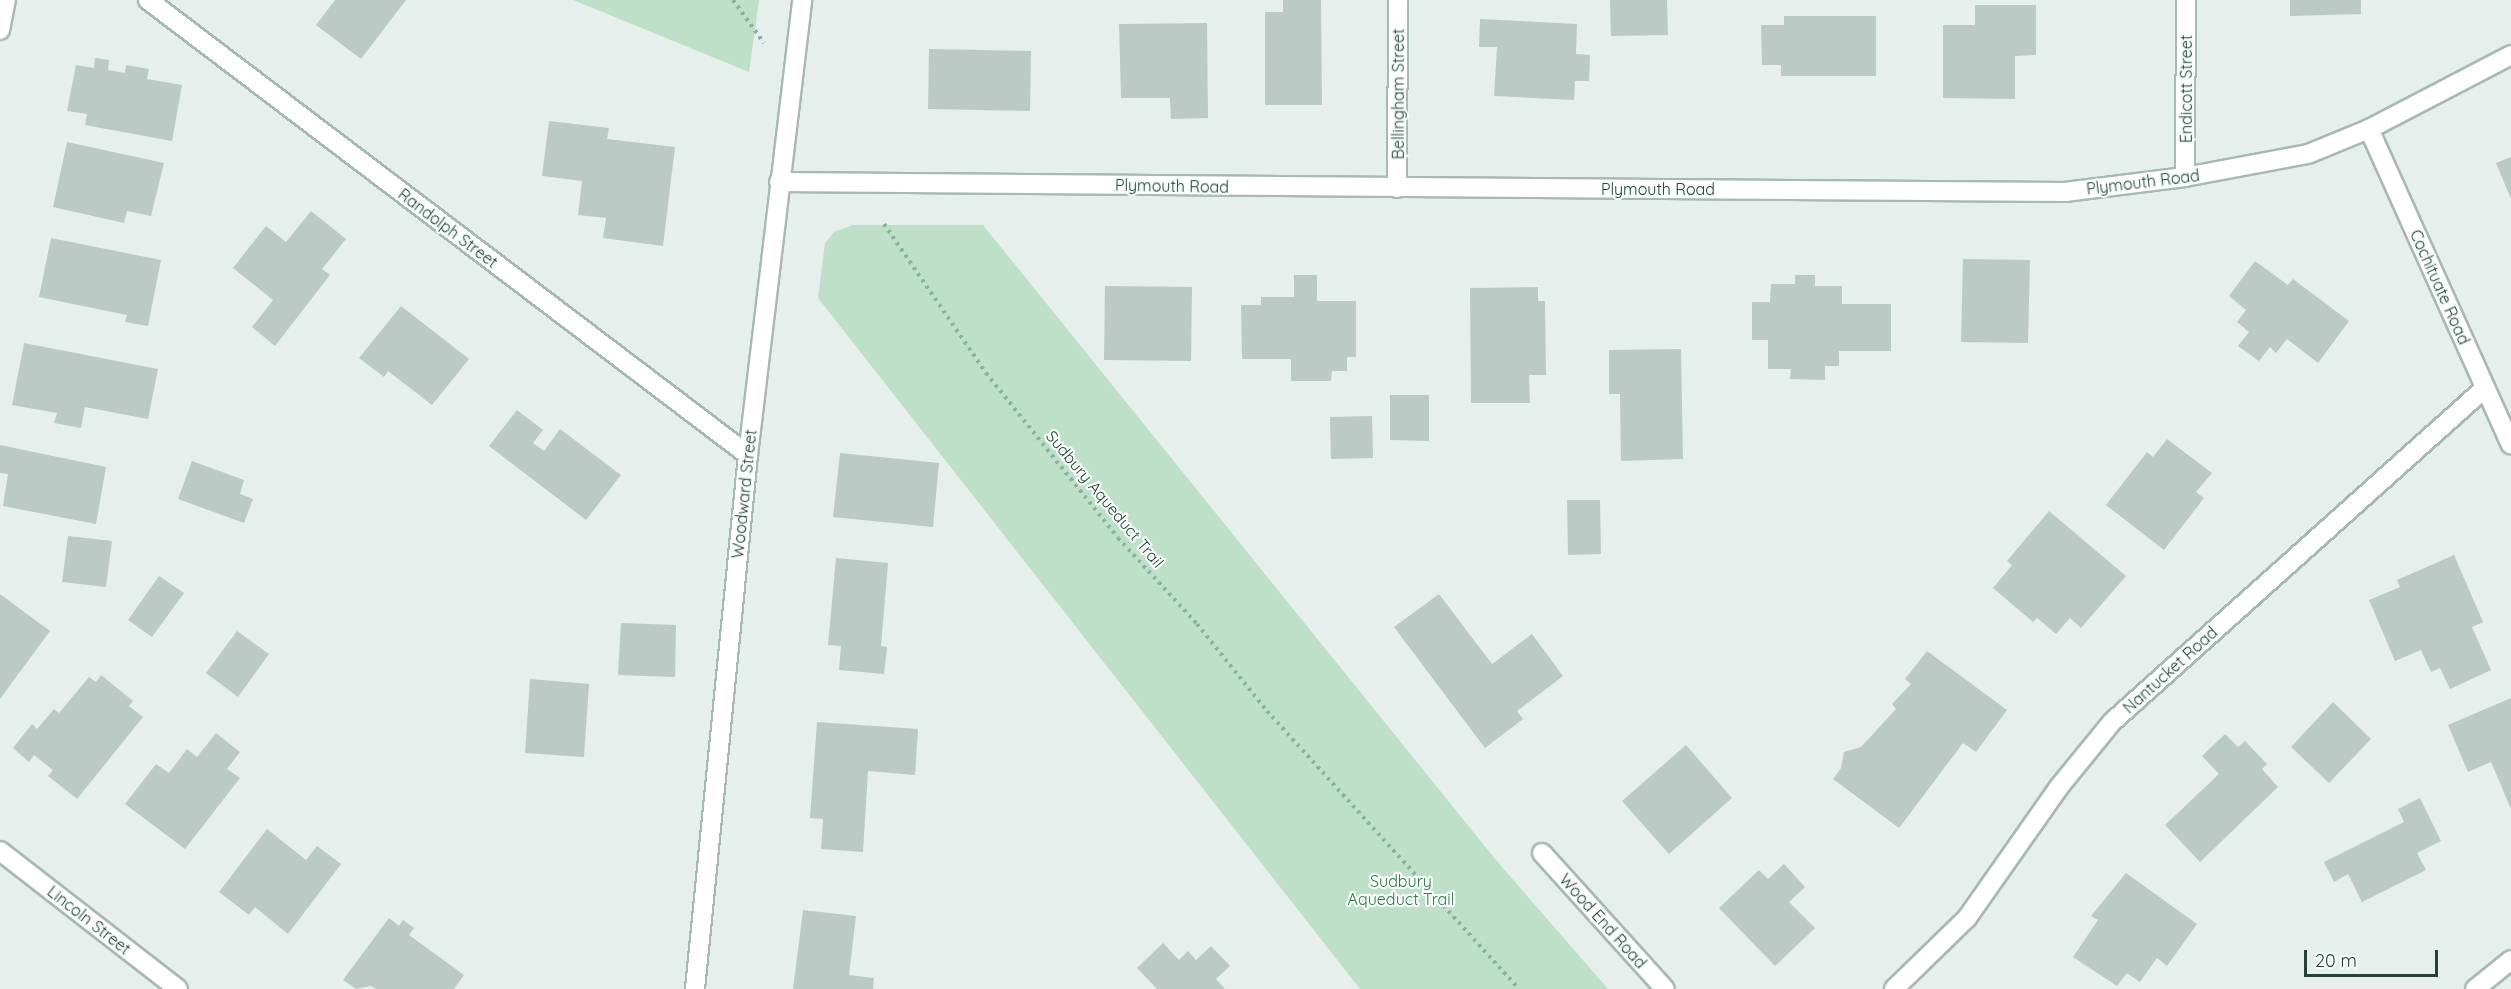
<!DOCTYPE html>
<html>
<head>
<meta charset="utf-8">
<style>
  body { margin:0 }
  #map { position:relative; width:2511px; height:989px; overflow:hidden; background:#e6efeb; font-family:Quicksand,sans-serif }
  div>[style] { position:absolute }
  .green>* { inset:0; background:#bfe0c8 }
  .building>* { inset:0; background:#bbcac4 }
  .path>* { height:4px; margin-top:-2px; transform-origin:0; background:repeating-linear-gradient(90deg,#86b3a5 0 3px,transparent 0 7.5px) }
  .roads { filter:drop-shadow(2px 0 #a8b8b2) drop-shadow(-2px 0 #a8b8b2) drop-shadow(0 2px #a8b8b2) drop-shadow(0 -2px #a8b8b2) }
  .street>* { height:18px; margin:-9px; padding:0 9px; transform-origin:9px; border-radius:9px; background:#fff }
  .secondary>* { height:18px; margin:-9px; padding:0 9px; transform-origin:9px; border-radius:9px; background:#fff }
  span { translate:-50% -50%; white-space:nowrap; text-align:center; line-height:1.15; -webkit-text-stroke:4.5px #f7fbf9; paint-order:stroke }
  .street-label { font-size:16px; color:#24423a }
  .park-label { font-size:16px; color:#2d7a4b }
  .scale { position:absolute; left:2304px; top:950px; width:134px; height:27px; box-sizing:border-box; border:3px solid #24423a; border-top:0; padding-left:8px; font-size:18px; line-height:21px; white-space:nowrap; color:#24423a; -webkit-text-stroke:4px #f7fbf9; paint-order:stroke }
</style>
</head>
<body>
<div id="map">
  <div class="green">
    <div style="clip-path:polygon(573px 0,759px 0,749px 72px)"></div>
    <div style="clip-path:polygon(853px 225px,983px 225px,1496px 860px,1608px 989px,1360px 989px,818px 298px,825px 243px,834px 232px)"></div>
  </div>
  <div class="building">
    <div style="clip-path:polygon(335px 0,406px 0,361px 59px,316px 25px)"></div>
    <div style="clip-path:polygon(1283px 0,1321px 0,1322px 105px,1265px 105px,1265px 12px,1283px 12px)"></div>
    <div style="clip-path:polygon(1610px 0,1667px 0,1668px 35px,1611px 36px)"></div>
    <div style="clip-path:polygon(2290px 0,2361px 0,2361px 14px,2290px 16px)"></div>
    <div style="clip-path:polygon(1975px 5px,2036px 5px,2036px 55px,2015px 56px,2015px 99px,1943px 98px,1943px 25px,1975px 25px)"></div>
    <div style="clip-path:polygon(1784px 16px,1876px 16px,1876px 76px,1781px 76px,1781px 65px,1762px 65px,1761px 25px,1784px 25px)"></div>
    <div style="clip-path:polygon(1480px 19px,1577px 24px,1576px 54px,1590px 55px,1589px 81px,1575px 81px,1574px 100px,1494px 96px,1497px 47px,1479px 47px)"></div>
    <div style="clip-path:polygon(1207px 23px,1208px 118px,1171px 119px,1170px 98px,1121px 98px,1119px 24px)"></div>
    <div style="clip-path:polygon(929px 49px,1031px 51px,1030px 111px,928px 109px)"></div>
    <div style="clip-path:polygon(95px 58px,109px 60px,108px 70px,125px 73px,126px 65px,149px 69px,147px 79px,182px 85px,172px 141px,85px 125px,87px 114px,67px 111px,76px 65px,94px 68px)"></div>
    <div style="clip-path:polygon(549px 121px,609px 128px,607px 139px,675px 147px,663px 246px,603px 238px,606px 218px,578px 215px,582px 181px,542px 176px)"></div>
    <div style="clip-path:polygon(67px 142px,164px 163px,151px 216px,127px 211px,124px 223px,53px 207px)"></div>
    <div style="clip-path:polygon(2511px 157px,2511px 199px,2496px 163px)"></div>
    <div style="clip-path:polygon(311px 211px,346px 239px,322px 269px,330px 275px,275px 346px,252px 327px,273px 300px,233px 268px,266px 226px,286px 242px)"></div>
    <div style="clip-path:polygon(51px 238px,161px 260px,148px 326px,125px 322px,127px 315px,39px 297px)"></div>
    <div style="clip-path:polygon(1963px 259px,2030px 260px,2028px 343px,1961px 342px)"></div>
    <div style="clip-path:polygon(2255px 261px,2288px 285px,2293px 279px,2349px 321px,2318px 363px,2287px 339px,2276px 353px,2270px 347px,2259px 361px,2238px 346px,2249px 332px,2237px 322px,2246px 310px,2229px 296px)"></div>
    <div style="clip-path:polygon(1294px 275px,1317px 275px,1317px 301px,1356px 301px,1356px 357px,1347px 357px,1347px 371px,1332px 371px,1331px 381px,1291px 381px,1291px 359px,1242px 359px,1241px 305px,1261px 305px,1261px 297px,1294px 297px)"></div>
    <div style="clip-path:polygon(1795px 275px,1815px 275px,1815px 286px,1842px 286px,1842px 304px,1891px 304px,1891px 351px,1839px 351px,1839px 366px,1825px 366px,1825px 380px,1790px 379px,1791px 369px,1768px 369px,1768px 340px,1752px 340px,1752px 302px,1770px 302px,1771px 284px,1795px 284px)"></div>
    <div style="clip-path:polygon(1105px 286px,1192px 287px,1191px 361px,1104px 360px)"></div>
    <div style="clip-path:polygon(1538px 287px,1538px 301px,1545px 301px,1546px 375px,1529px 375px,1530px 403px,1471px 403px,1470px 288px)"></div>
    <div style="clip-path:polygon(401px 306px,469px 359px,432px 405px,388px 371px,384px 377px,359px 358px)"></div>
    <div style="clip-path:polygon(24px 343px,158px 369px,148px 419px,85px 407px,81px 428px,54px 423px,57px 413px,12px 405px)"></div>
    <div style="clip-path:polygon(1681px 349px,1683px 459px,1621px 461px,1620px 394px,1609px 394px,1609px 350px)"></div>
    <div style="clip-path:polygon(1390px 395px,1429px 395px,1429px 441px,1390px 440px)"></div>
    <div style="clip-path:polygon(517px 410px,543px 430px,533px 443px,544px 451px,560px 429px,621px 475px,586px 520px,489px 446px)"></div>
    <div style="clip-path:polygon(1372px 416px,1373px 458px,1331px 459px,1330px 417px)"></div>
    <div style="clip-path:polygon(2167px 439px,2212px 473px,2196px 492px,2204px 498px,2164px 550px,2106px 505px,2147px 452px,2153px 457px)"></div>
    <div style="clip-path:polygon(0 445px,106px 467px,96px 524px,3px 506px,8px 474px,0 473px)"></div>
    <div style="clip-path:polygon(840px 453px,939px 463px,933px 527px,833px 517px)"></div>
    <div style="clip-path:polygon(192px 461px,244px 480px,240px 494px,253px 499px,244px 523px,178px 499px)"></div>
    <div style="clip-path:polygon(1567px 500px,1600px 500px,1601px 554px,1568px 555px)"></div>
    <div style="clip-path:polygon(2049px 511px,2126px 576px,2081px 628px,2070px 618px,2056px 634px,2037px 618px,2033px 622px,1993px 588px,2012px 565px,2007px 561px)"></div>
    <div style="clip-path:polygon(68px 536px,112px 541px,106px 587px,62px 582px)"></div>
    <div style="clip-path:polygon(2454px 555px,2483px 622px,2472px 627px,2491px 670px,2450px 689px,2440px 668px,2431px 672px,2421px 650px,2395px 661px,2369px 600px,2400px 587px,2397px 580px)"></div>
    <div style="clip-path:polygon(836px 558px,888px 563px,881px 646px,887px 647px,884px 674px,839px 670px,841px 646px,828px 645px)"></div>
    <div style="clip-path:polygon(159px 576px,184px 593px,152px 637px,128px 620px)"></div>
    <div style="clip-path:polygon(0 594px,50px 631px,0 699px)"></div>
    <div style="clip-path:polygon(1439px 594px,1492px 664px,1532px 634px,1563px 676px,1517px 711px,1523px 719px,1485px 748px,1394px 627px)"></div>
    <div style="clip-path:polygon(621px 623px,676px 625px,675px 677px,618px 675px)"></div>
    <div style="clip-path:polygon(237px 631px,269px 654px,238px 697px,206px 673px)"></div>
    <div style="clip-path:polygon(1927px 651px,2007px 710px,1976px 752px,1963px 743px,1899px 828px,1833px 779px,1841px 768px,1844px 752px,1861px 747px,1896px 709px,1892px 704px,1911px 684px,1905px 679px)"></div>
    <div style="clip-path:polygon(101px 675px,133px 701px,129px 706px,143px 717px,77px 799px,48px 776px,53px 770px,34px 755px,29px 762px,13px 748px,32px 724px,37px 729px,54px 709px,59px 713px,89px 677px,96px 682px)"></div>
    <div style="clip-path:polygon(530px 679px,589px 684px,584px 757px,525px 753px)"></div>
    <div style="clip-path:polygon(2511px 698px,2511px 809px,2491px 762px,2468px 772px,2448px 725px)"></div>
    <div style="clip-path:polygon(2333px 702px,2371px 739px,2329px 783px,2291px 747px)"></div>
    <div style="clip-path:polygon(817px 722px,918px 729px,915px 775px,868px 771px,863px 852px,821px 849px,823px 819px,810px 818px)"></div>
    <div style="clip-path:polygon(216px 733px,240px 752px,227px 769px,240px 778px,185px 849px,125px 804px,156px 764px,169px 773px,187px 749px,197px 757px)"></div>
    <div style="clip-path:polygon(2225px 734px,2238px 747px,2245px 741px,2267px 764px,2262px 769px,2278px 787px,2200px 862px,2165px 825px,2219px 774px,2202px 756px)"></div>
    <div style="clip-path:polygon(1686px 745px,1732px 798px,1669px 854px,1622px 801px)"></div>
    <div style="clip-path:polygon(2420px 798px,2441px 841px,2417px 853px,2426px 870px,2362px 902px,2348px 874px,2334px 882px,2324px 862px,2404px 822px,2398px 809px)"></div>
    <div style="clip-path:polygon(267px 829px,306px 860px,317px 846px,341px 864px,288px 934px,255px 907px,249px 915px,219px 892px)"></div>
    <div style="clip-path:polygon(1784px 864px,1805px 887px,1789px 902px,1815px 928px,1775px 966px,1719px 908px,1759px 870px,1768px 879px)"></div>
    <div style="clip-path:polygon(2126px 873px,2197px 924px,2167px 966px,2157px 958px,2140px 982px,2127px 973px,2117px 986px,2073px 957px,2098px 920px,2091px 916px)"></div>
    <div style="clip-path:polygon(803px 910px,856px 916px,849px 975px,874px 978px,873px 989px,793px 989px)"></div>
    <div style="clip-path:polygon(389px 918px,399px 926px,403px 920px,414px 928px,409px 935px,464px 975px,454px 989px,376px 989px,371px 986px,356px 989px,343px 980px)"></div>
    <div style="clip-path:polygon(1163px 943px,1179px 960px,1188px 951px,1196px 960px,1211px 946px,1230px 966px,1216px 979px,1225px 989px,1157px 989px,1137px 968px)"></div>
  </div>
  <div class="path">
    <div style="left:733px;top:0;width:53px;rotate:54.2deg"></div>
    <div style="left:884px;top:224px;width:181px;rotate:55.6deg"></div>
    <div style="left:986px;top:373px;width:211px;rotate:51.3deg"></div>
    <div style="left:1118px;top:538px;width:117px;rotate:47.4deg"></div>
    <div style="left:1197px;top:624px;width:112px;rotate:51.2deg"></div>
    <div style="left:1267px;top:711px;width:375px;rotate:47.8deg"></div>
  </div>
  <div class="roads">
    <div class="street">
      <div style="left:148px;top:0;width:753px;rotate:37.17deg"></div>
      <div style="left:0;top:30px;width:31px;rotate:-79deg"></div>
      <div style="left:2369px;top:129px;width:346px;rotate:65.8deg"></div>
      <div style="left:2185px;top:177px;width:177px;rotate:-89.7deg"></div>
      <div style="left:779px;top:182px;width:1286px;rotate:0.45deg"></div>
      <div style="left:2065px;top:192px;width:121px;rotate:-7.1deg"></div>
      <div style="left:2185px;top:177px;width:125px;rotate:-10.6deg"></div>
      <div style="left:2308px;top:154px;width:66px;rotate:-22.3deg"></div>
      <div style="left:2369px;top:129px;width:160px;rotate:-27.5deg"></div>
      <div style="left:1397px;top:188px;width:188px;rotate:-89.7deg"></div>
      <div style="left:0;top:851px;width:225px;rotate:37.8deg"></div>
      <div style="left:1542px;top:853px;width:183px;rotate:47.9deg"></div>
      <div style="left:1894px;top:989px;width:102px;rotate:-44.2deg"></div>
      <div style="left:1967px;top:918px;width:160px;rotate:-54.9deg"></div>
      <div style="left:2059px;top:787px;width:84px;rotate:-50.8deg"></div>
      <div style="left:2112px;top:722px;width:501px;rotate:-41.84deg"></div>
      <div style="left:2475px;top:989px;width:46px;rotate:-38.9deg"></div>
    </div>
    <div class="secondary">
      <div style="left:695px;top:989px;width:537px;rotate:-84.33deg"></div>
      <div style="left:748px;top:455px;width:458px;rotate:-83.2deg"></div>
    </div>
  </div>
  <div class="street-label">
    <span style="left:2186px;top:89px;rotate:-90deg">Endicott Street</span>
    <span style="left:1398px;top:94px;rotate:-90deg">Bellingham Street</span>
    <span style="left:2143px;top:182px;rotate:-7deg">Plymouth Road</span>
    <span style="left:1172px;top:186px;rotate:1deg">Plymouth Road</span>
    <span style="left:1658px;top:189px">Plymouth Road</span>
    <span style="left:448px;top:228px;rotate:37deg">Randolph Street</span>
    <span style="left:2440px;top:287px;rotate:66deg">Cochituate Road</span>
    <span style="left:744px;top:494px;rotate:-84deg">Woodward Street</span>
    <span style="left:1105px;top:499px;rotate:50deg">Sudbury Aqueduct Trail</span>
    <span style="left:2170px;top:670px;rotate:-42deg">Nantucket Road</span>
    <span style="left:89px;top:920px;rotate:38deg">Lincoln Street</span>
    <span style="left:1603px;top:921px;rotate:48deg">Wood End Road</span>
  </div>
  <div class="park-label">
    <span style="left:1401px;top:890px">Sudbury<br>Aqueduct Trail</span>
  </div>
  <div class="scale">20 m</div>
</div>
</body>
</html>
